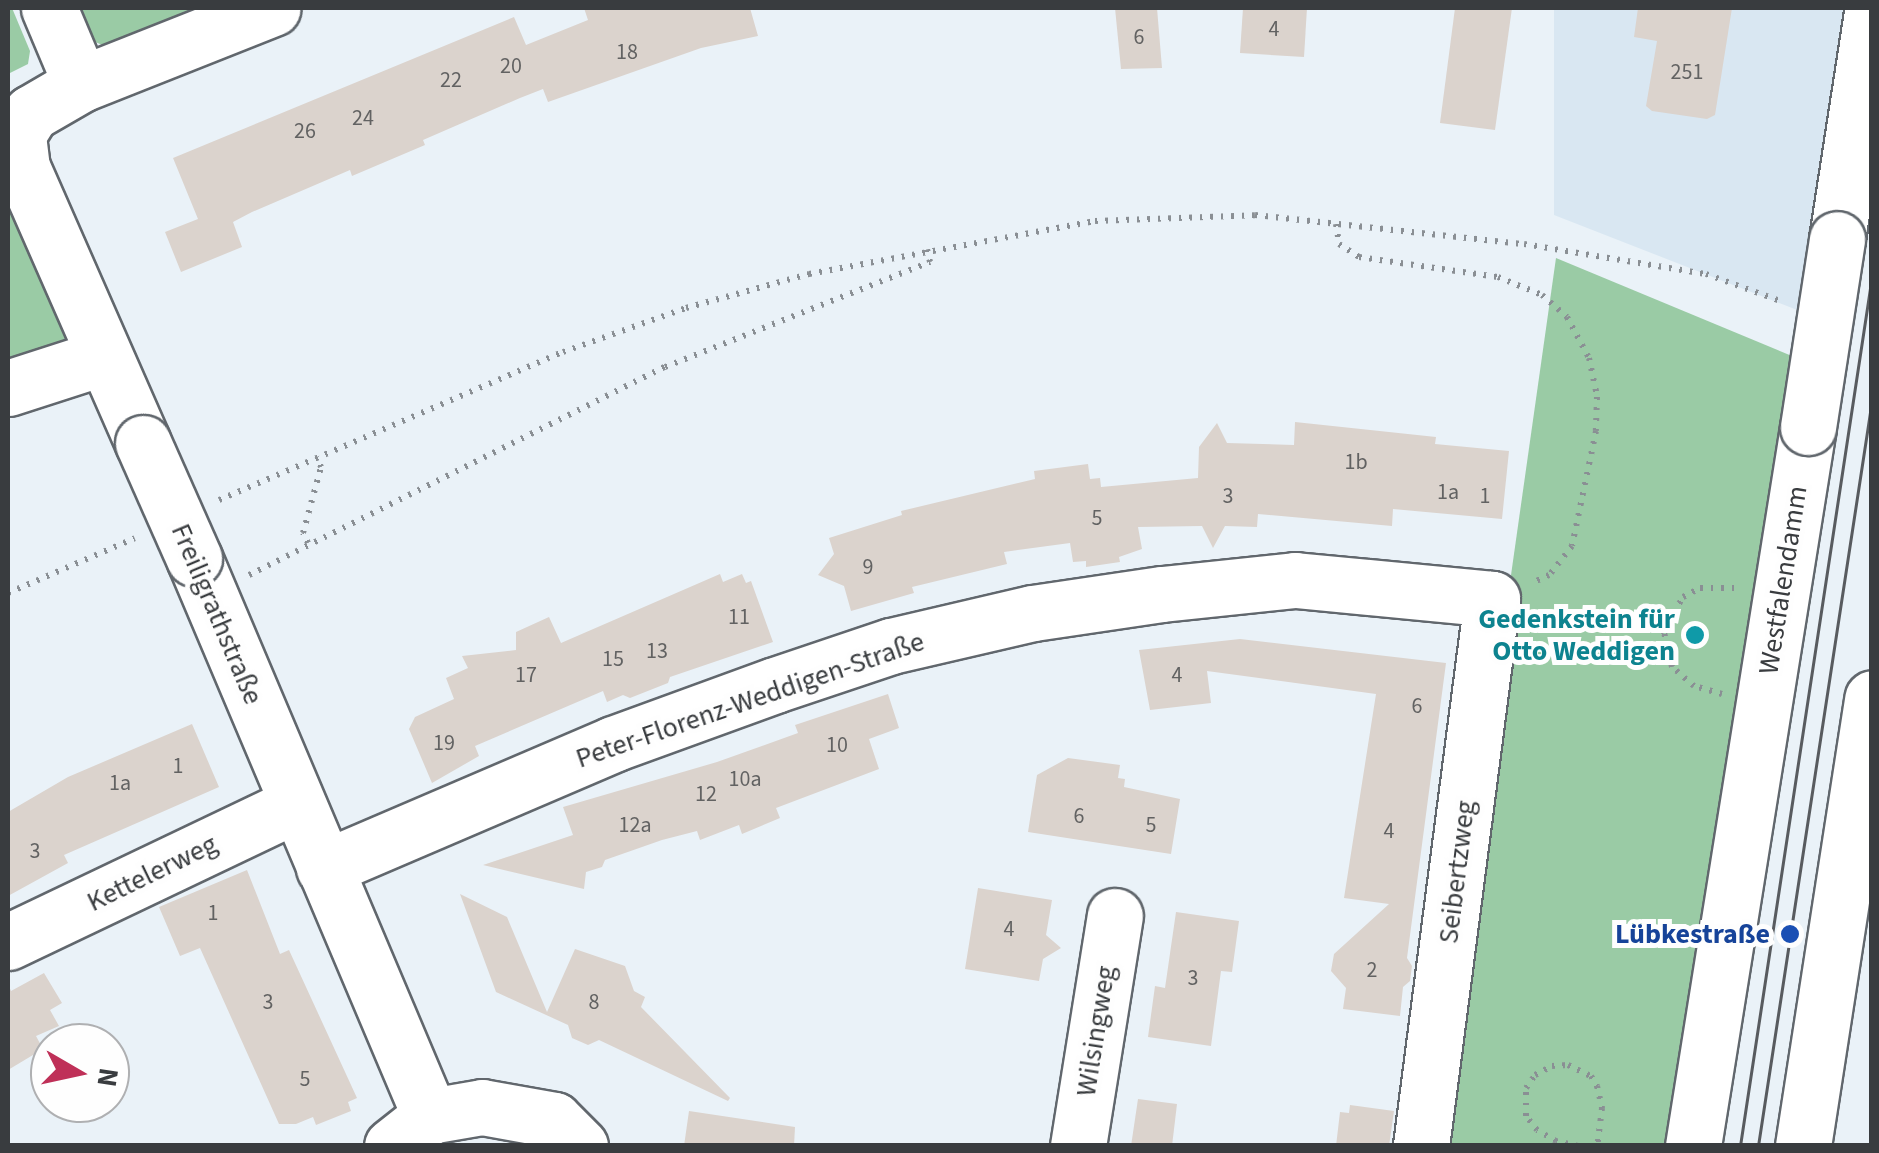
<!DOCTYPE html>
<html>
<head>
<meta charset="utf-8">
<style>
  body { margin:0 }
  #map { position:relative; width:1879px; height:1153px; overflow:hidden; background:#eaf2f8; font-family:"Source Sans 3",sans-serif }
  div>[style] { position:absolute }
  .built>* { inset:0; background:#d9e7f2 }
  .green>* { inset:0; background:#9acba5 }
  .building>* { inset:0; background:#dbd3cd }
  .path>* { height:6px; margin-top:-3px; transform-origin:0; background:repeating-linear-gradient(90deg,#8a8f94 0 2.5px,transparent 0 10.5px) }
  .roads { filter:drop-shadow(2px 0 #61676d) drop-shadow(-2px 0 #61676d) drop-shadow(0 2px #61676d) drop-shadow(0 -2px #61676d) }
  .minor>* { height:55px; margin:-27.5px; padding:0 27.5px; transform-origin:27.5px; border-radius:27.5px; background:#fff }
  .major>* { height:55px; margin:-27.5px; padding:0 27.5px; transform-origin:27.5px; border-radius:27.5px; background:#fff }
  .tram>* { height:2.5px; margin:-1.25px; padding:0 1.25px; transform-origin:1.25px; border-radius:1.25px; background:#585b5f }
  .bridges { filter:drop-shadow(2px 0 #61676d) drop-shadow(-2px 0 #61676d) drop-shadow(0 2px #61676d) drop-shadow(0 -2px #61676d) }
  .minor-bridge>* { height:55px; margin:-27.5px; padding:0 27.5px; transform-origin:27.5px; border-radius:27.5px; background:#fff }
  .major-bridge>* { height:55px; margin:-27.5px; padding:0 27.5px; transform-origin:27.5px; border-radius:27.5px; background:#fff }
  .dots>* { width:28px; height:28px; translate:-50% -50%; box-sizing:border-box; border:5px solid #fefefe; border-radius:50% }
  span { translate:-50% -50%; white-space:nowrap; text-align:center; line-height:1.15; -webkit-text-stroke:10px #fefefe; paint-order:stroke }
  .number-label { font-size:22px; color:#626262 }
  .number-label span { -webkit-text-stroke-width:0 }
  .street-label { font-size:28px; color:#393c3f }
  .culture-label { font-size:28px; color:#0d838f; font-weight:700 }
  .right { translate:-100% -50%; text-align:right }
  .transit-label { font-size:28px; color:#164399; font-weight:700 }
  .frame { position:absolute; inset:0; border:10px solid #393c3f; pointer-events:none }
  .north { position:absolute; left:30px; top:1023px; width:100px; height:100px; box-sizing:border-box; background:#fefefe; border:2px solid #afb0b2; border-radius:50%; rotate:99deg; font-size:28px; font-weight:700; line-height:40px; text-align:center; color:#393c3f }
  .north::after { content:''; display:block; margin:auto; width:35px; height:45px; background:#bf3058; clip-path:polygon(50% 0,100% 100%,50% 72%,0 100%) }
</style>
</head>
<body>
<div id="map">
  <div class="built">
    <div style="clip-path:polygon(1554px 8px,1847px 8px,1805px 313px,1554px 215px)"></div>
  </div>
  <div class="green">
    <div style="clip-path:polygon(8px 8px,12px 8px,30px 51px,28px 64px,8px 74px)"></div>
    <div style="clip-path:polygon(69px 8px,210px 8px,107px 47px,86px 38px)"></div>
    <div style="clip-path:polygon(8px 192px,69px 336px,66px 348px,8px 358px)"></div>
    <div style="clip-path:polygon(1556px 258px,1804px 361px,1684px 1145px,1430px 1146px)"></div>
  </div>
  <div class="building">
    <div style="clip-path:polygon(584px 8px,750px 8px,758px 36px,701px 48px,548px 102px,543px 89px,520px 98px,423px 140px,425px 145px,352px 176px,350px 170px,252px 212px,233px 222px,242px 247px,181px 272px,165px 232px,198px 219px,173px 158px,514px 17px,526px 45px,588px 20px)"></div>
    <div style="clip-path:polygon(1115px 8px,1157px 8px,1162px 68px,1121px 69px)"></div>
    <div style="clip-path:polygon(1243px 8px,1307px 8px,1304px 57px,1240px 53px)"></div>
    <div style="clip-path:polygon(1455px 8px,1512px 8px,1495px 130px,1440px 123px)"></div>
    <div style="clip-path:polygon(1638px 8px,1732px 8px,1715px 115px,1707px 119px,1652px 111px,1646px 106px,1657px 41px,1634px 37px)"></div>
    <div style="clip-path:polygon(1295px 422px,1436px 437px,1435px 444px,1509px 451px,1502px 519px,1393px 509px,1392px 526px,1258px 514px,1257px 527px,1225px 526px,1213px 548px,1202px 526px,1138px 527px,1142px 549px,1119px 557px,1120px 562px,1086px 567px,1086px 561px,1073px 562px,1070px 543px,1004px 552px,1007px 564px,912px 587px,914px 593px,851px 611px,844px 586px,818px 575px,834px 554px,829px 538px,902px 515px,901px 511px,1035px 479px,1034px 471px,1088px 464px,1090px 479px,1100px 478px,1101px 487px,1198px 478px,1199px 447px,1217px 423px,1227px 443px,1294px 445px)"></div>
    <div style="clip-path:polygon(720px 574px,723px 582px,742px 574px,746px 583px,751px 581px,773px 642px,670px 677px,668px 683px,630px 698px,623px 695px,607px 702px,603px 691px,475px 746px,479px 756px,432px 783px,409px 729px,415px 717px,454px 699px,446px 678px,468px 668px,462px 656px,516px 650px,516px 632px,549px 617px,561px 643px)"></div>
    <div style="clip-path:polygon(1240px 639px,1446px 663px,1407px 958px,1412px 966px,1410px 981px,1403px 987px,1400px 1016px,1343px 1009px,1346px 988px,1331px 971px,1334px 954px,1389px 904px,1344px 898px,1376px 694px,1207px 671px,1211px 703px,1150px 710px,1139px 650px)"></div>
    <div style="clip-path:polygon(888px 694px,899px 728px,869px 739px,879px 769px,776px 808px,780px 818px,742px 834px,739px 825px,700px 840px,697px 831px,662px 840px,605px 860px,602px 867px,586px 872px,584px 889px,483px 865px,573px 835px,563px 807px,717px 762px,798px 733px,795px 725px)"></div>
    <div style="clip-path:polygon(192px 724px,219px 787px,64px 855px,68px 863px,8px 896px,8px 812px,68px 777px)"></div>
    <div style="clip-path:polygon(1068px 758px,1120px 765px,1118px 778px,1125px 779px,1124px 787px,1180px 799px,1171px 854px,1028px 832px,1037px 775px)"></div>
    <div style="clip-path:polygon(247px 870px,280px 954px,289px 950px,357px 1098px,348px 1102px,351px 1111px,316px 1125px,313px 1117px,296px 1124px,279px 1124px,200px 948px,180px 956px,159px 907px)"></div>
    <div style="clip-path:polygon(978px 888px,1052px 900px,1046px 935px,1061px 948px,1043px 959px,1039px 981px,965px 969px)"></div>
    <div style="clip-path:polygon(460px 894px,507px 917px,547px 1012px,575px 949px,625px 966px,634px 991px,645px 997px,641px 1007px,730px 1098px,728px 1101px,599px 1040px,588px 1045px,572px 1038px,568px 1025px,496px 992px)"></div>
    <div style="clip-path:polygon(1176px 912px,1239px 921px,1232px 972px,1221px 971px,1211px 1046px,1148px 1037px,1155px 986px,1165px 988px)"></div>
    <div style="clip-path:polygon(44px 973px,62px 1003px,50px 1010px,59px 1026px,36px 1036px,43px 1049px,8px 1070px,8px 984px,11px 991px)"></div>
    <div style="clip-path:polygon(1138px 1099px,1177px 1104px,1172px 1146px,1131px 1146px)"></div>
    <div style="clip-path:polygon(1350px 1105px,1394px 1111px,1389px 1146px,1336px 1146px,1340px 1112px,1349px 1113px)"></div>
    <div style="clip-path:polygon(689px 1111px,795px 1127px,794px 1146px,684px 1146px)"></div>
  </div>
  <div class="path">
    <div style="left:1336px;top:224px;width:20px;rotate:81deg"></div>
    <div style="left:1339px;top:244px;width:24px;rotate:33deg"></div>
    <div style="left:1359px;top:257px;width:140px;rotate:8.2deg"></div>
    <div style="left:1498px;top:277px;width:48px;rotate:22.2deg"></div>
    <div style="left:1542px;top:295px;width:33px;rotate:41deg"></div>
    <div style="left:1567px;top:317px;width:47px;rotate:61.8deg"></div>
    <div style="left:1589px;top:358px;width:40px;rotate:78deg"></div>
    <div style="left:1597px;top:397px;width:34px;rotate:92deg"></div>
    <div style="left:1596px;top:431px;width:117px;rotate:101.8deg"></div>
    <div style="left:1572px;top:546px;width:37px;rotate:128deg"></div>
    <div style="left:1549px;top:575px;width:17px;rotate:155deg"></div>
    <div style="left:219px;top:500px;width:374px;rotate:-23.3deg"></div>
    <div style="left:563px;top:352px;width:131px;rotate:-19.7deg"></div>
    <div style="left:686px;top:308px;width:128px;rotate:-15.5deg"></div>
    <div style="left:809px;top:274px;width:291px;rotate:-10.5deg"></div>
    <div style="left:1095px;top:221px;width:160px;rotate:-2.1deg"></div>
    <div style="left:1255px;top:215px;width:271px;rotate:6.2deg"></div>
    <div style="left:1524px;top:244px;width:184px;rotate:9.4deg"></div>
    <div style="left:1706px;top:274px;width:79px;rotate:20deg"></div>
    <div style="left:308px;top:543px;width:11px;rotate:-117deg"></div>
    <div style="left:303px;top:533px;width:68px;rotate:-74.7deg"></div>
    <div style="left:321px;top:467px;width:11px;rotate:-112deg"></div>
    <div style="left:249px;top:575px;width:465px;rotate:-26.6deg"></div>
    <div style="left:665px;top:367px;width:285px;rotate:-21.6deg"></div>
    <div style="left:930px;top:262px;width:13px;rotate:-103deg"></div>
    <div style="left:8px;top:593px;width:138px;rotate:-23.4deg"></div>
    <div style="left:1537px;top:613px;width:128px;rotate:8.1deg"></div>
    <div style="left:1722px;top:694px;width:29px;rotate:-164deg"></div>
    <div style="left:1694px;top:686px;width:29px;rotate:-139deg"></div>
    <div style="left:1672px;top:667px;width:37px;rotate:-103deg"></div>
    <div style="left:1664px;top:631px;width:39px;rotate:-61deg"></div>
    <div style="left:1683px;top:597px;width:19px;rotate:-28deg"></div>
    <div style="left:1700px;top:588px;width:38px"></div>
    <div style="left:1578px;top:1146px;width:23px;rotate:-167deg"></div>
    <div style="left:1556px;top:1141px;width:22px;rotate:-150deg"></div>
    <div style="left:1537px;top:1130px;width:18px;rotate:-128deg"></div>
    <div style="left:1526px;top:1116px;width:28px;rotate:-90deg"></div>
    <div style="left:1526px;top:1088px;width:16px;rotate:-55deg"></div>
    <div style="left:1535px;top:1075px;width:19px;rotate:-28deg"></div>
    <div style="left:1552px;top:1066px;width:16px;rotate:-4deg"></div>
    <div style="left:1568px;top:1065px;width:25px;rotate:26deg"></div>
    <div style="left:1591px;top:1076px;width:12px;rotate:59deg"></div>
    <div style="left:1597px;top:1086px;width:23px;rotate:77deg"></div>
    <div style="left:1602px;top:1108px;width:38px;rotate:97deg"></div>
  </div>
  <div class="roads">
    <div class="minor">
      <div style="left:49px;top:8px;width:82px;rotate:67.2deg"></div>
      <div style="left:8px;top:388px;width:101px;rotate:-17.9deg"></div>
      <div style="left:143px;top:443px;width:300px;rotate:-113.7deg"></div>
      <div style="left:22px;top:168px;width:34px;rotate:-97deg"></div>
      <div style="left:18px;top:134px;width:25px;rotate:-58deg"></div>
      <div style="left:31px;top:113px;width:58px;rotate:-30.1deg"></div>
      <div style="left:81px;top:84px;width:206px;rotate:-21.6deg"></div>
      <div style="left:194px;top:558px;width:606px;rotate:67.07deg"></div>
      <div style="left:324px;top:868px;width:314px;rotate:-23.2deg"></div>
      <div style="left:613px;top:744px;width:172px;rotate:-20deg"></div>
      <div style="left:775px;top:685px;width:122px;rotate:-18.6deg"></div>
      <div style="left:891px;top:646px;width:146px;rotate:-13.1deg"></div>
      <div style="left:1033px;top:613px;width:130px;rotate:-8.4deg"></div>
      <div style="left:1162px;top:594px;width:134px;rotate:-6deg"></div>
      <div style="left:1295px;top:580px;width:198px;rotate:5.5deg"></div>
      <div style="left:1492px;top:599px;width:552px;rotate:97.4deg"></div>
      <div style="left:8px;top:942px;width:320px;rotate:-25.5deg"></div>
      <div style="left:392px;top:1146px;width:48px;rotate:-38.3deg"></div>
      <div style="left:430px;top:1116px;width:53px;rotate:-9.8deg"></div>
      <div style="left:482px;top:1107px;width:73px;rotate:10.2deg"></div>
      <div style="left:554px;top:1120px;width:37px;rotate:45deg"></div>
      <div style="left:1078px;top:1146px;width:233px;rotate:-80.9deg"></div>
      <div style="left:1803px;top:1146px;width:453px;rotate:-81.2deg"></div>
    </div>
    <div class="major">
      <div style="left:1837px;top:239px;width:228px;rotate:-81.2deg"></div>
      <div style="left:1693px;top:1146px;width:728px;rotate:-80.91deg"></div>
    </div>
  </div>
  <div class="tram">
    <div style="left:1740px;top:1146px;width:881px;rotate:-81.38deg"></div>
    <div style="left:1758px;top:1146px;width:756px;rotate:-81.32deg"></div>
  </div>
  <div class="bridges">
    <div class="minor-bridge">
      <div style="left:143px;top:443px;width:126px;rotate:66.1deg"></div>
    </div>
    <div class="major-bridge">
      <div style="left:1808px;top:427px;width:190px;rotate:-81.2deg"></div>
    </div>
  </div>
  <div class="dots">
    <div style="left:1695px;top:635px;background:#0f9aa8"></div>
    <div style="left:1790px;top:934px;background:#1a4fb4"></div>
  </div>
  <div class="number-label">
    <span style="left:1274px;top:30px">4</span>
    <span style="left:1139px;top:38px">6</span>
    <span style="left:627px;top:53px">18</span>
    <span style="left:511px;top:67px">20</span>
    <span style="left:1687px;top:73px">251</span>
    <span style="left:451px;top:81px">22</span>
    <span style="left:363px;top:119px">24</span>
    <span style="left:305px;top:132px">26</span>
    <span style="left:1356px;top:463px">1b</span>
    <span style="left:1448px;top:493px">1a</span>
    <span style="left:1228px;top:497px">3</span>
    <span style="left:1485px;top:497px">1</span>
    <span style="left:1097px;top:519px">5</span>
    <span style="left:868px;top:568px">9</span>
    <span style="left:739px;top:618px">11</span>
    <span style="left:657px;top:652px">13</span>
    <span style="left:613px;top:660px">15</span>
    <span style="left:526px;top:676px">17</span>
    <span style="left:1177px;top:676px">4</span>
    <span style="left:1417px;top:707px">6</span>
    <span style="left:444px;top:744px">19</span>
    <span style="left:837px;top:746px">10</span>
    <span style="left:178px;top:767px">1</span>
    <span style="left:745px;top:780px">10a</span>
    <span style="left:120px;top:784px">1a</span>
    <span style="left:706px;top:795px">12</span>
    <span style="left:1079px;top:817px">6</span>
    <span style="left:635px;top:826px">12a</span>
    <span style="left:1151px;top:826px">5</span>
    <span style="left:1389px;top:832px">4</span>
    <span style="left:35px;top:852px">3</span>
    <span style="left:213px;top:914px">1</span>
    <span style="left:1009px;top:930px">4</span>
    <span style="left:1372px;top:971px">2</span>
    <span style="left:1193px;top:979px">3</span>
    <span style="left:268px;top:1003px">3</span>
    <span style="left:594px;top:1003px">8</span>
    <span style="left:305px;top:1080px">5</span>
  </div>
  <div class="street-label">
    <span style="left:1783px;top:580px;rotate:-81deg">Westfalendamm</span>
    <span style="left:217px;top:614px;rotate:67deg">Freiligrathstraße</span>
    <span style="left:750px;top:700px;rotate:-19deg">Peter-Florenz-Weddigen-Straße</span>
    <span style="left:1457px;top:872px;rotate:-83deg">Seibertzweg</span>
    <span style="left:152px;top:873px;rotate:-26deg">Kettelerweg</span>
    <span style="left:1096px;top:1031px;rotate:-81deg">Wilsingweg</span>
  </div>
  <div class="culture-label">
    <span class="right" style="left:1675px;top:635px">Gedenkstein für<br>Otto Weddigen</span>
  </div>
  <div class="transit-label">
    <span class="right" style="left:1770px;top:934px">Lübkestraße</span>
  </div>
  <div class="frame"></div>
  <div class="north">N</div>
</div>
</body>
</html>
